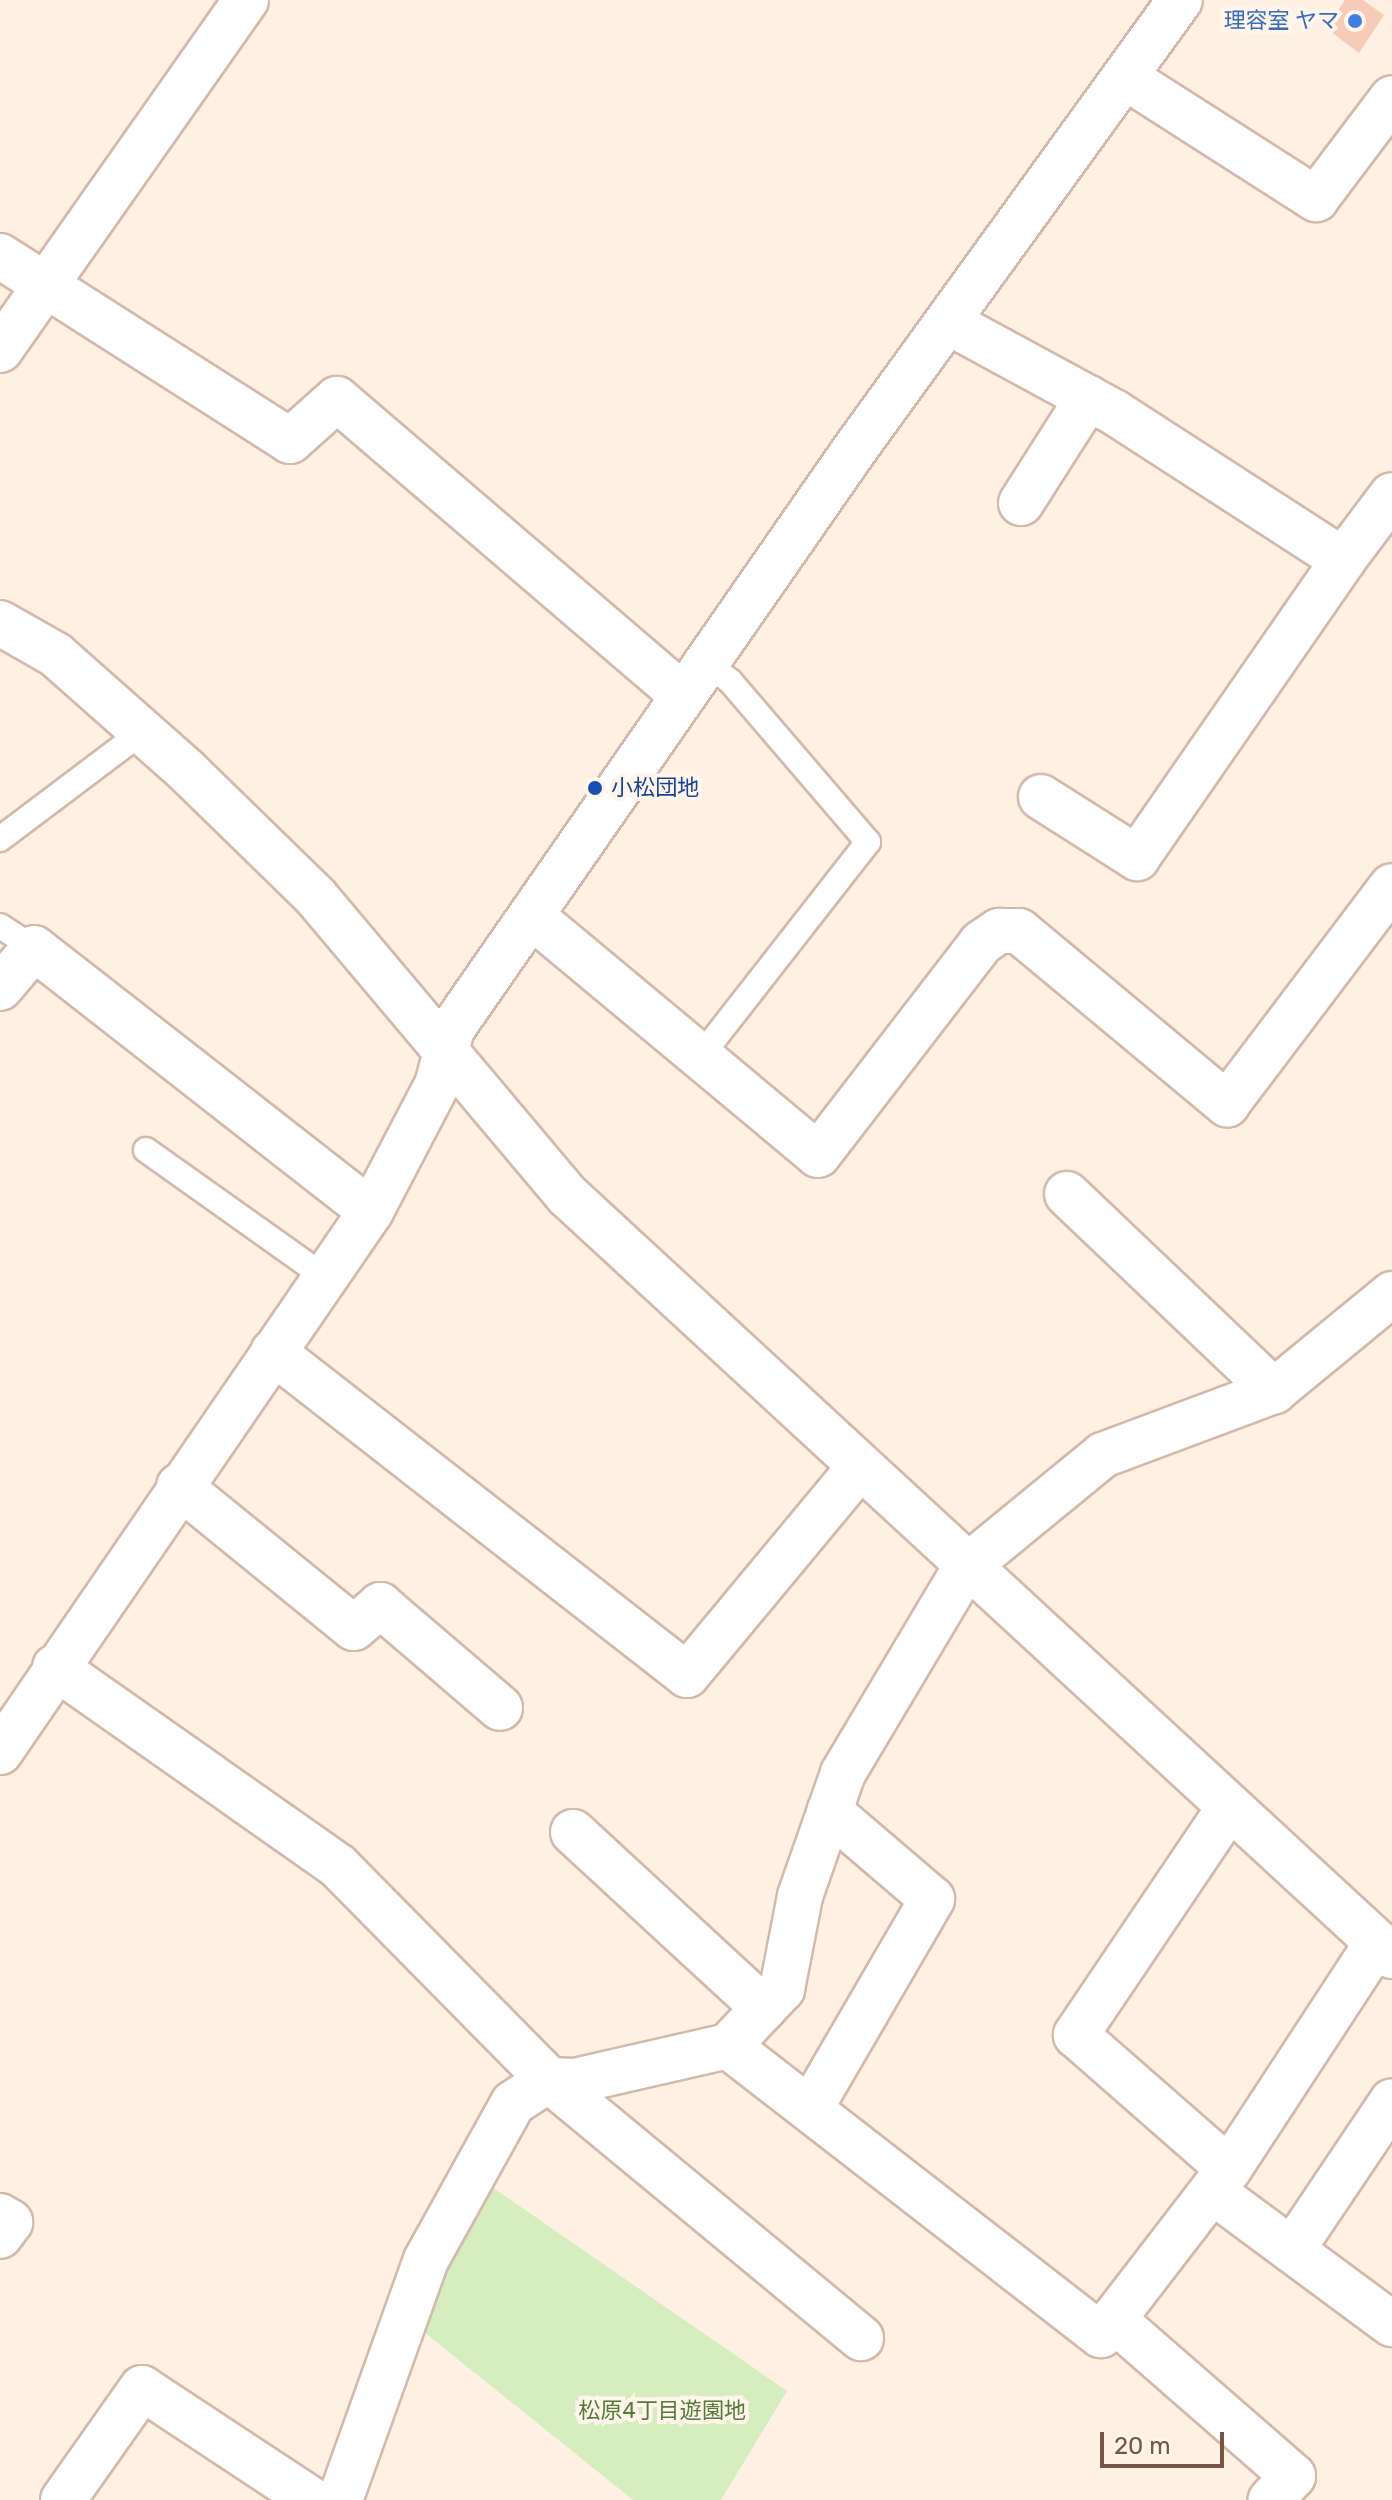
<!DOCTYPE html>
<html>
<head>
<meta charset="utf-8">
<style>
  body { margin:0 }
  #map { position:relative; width:1392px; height:2500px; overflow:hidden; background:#fef1e3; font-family:Rubik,"Noto Sans JP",sans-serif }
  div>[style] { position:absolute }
  .green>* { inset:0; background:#d6edc0 }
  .building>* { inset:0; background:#f6cbb8 }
  .roads { filter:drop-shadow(2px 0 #d2b9ab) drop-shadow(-2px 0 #d2b9ab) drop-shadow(0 2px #d2b9ab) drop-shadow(0 -2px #d2b9ab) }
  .lane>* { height:24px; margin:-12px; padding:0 12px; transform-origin:12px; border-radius:12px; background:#fff }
  .street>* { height:44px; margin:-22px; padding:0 22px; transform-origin:22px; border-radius:22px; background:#fff }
  .dots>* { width:22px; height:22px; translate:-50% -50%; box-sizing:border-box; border:4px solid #fff5eb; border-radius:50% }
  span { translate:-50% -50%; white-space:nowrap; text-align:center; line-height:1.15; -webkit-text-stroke:8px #fff5eb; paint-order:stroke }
  .shop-label { font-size:22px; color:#366cbe }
  .right { translate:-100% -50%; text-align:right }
  .transit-label { font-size:22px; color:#164399 }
  .left { translate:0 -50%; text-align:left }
  .park-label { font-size:22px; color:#537a3c }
  .scale { position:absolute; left:1100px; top:2432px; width:124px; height:36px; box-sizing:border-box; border:4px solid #785447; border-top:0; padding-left:10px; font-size:24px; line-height:28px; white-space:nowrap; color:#785447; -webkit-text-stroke:6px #fff5eb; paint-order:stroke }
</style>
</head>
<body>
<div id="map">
  <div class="green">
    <div style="clip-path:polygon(476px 2176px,787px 2391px,721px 2500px,633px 2500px,409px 2320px)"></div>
  </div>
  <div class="building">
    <div style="clip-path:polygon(1345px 0,1363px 0,1384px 15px,1359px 53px,1326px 28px)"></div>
  </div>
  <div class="roads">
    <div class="lane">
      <div style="left:0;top:839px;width:178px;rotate:-37deg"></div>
      <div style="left:0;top:926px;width:40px;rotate:32.9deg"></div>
      <div style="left:700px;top:1057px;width:273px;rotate:-52deg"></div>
      <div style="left:868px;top:842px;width:212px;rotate:-130.6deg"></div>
      <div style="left:730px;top:681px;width:31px;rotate:-143deg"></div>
      <div style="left:146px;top:1150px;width:219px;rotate:35.4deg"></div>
    </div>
    <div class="street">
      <div style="left:1125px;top:77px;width:227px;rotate:32.6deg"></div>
      <div style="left:1316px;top:199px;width:126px;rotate:-53deg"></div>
      <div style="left:0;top:256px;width:344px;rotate:32.5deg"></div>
      <div style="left:290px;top:441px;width:63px;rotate:-41.8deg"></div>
      <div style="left:337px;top:399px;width:456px;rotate:40.6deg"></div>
      <div style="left:948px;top:322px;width:189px;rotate:28.5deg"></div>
      <div style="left:1114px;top:412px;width:273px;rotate:32.9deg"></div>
      <div style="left:1343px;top:560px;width:81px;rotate:-53deg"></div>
      <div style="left:0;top:350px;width:428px;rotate:-54.9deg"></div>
      <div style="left:1021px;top:503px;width:125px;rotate:-57.5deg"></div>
      <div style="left:0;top:623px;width:64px;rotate:29.7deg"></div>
      <div style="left:56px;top:655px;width:175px;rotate:41.5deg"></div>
      <div style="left:187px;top:771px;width:180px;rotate:44.3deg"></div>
      <div style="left:316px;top:897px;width:391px;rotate:49.9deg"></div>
      <div style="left:568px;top:1196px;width:1121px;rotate:42.69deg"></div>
      <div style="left:1041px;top:797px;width:114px;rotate:32.4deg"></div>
      <div style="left:1137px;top:858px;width:362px;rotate:-55.3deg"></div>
      <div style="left:535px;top:919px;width:368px;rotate:39.8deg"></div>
      <div style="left:818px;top:1155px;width:267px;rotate:-52.4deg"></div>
      <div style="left:981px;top:943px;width:22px;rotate:-34deg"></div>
      <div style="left:999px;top:931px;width:20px"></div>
      <div style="left:1019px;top:931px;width:271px;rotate:39.8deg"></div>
      <div style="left:1227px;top:1104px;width:273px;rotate:-52.9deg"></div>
      <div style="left:0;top:988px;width:52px;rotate:-49.6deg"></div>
      <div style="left:34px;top:948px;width:427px;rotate:38deg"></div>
      <div style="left:1067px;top:1194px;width:286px;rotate:43.6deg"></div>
      <div style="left:273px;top:1352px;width:525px;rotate:37.96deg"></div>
      <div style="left:687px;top:1675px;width:269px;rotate:-50.3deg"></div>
      <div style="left:179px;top:1486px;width:225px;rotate:39.1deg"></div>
      <div style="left:354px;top:1628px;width:35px;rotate:-41deg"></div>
      <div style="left:380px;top:1605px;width:158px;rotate:40.6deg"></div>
      <div style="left:55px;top:1667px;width:346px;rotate:35.1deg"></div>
      <div style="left:338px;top:1866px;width:301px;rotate:45.4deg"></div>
      <div style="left:549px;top:2080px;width:26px;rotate:2deg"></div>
      <div style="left:575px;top:2081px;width:157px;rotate:-12.9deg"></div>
      <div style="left:728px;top:2046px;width:79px;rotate:-46.5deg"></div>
      <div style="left:782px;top:1989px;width:95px;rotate:-79deg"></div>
      <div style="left:800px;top:1896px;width:130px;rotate:-70.7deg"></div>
      <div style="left:843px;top:1773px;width:239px;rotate:-59.2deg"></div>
      <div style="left:965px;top:1568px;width:178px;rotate:-39.3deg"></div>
      <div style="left:1103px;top:1455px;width:183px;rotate:-20.5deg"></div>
      <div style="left:1274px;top:1391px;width:153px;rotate:-39.4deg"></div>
      <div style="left:0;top:1752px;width:656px;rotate:-55.56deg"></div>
      <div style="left:371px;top:1211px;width:142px;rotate:-62.4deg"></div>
      <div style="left:437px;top:1085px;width:58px;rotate:-75deg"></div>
      <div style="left:452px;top:1029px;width:706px;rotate:-55.21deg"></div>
      <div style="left:855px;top:449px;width:554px;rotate:-54.1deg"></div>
      <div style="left:1229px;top:1808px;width:274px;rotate:124deg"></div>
      <div style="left:1076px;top:2035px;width:203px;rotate:41.2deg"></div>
      <div style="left:573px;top:1832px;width:260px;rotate:42.7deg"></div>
      <div style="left:728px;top:2046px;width:472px;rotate:37.8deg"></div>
      <div style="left:1101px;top:2335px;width:210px;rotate:-52.4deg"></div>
      <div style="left:1229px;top:2169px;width:270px;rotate:-56.8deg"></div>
      <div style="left:810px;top:2109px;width:243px;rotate:-59.8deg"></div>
      <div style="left:932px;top:1899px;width:135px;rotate:-139.5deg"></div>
      <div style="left:1212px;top:2191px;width:224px;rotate:36.5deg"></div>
      <div style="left:0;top:2216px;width:12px;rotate:31deg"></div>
      <div style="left:10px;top:2222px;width:17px;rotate:126deg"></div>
      <div style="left:1292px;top:2250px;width:179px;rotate:-56.1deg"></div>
      <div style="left:1113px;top:2319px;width:239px;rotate:41.1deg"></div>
      <div style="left:1293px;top:2476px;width:33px;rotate:133deg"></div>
      <div style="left:63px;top:2500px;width:137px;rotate:-54.8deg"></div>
      <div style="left:142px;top:2388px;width:204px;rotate:33.4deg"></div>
      <div style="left:340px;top:2500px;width:255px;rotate:-70.3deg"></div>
      <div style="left:426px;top:2260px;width:179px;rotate:-61deg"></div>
      <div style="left:513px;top:2103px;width:43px;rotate:-32.6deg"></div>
      <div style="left:549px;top:2080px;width:405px;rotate:39.6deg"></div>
    </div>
  </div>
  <div class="dots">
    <div style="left:1355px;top:21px;background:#3f7fe0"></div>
    <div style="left:595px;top:788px;background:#1a4fb4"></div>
  </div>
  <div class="shop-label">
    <span class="right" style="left:1339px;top:21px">理容室 ヤマ</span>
  </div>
  <div class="transit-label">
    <span class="left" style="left:611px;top:788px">小松団地</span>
  </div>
  <div class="park-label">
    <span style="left:662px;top:2411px">松原4丁目遊園地</span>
  </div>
  <div class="scale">20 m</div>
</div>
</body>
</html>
